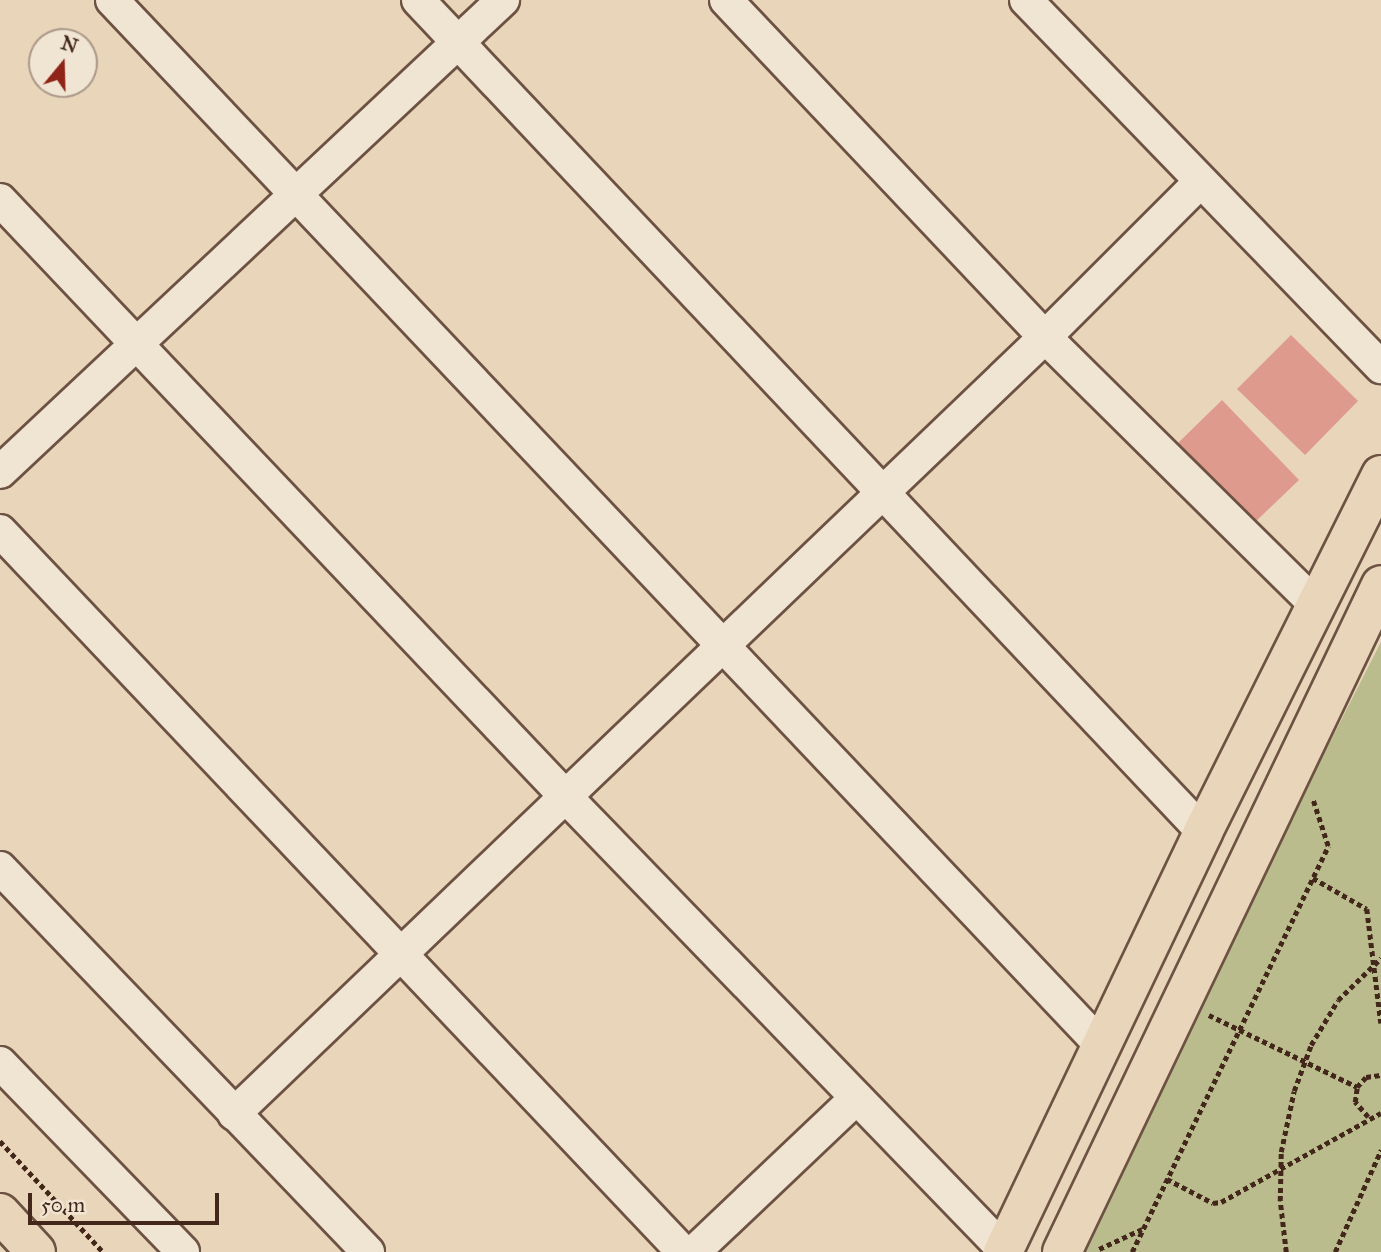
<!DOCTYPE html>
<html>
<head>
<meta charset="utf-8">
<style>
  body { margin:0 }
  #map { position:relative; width:1381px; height:1252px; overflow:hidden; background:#e8d5ba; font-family:"IM FELL Great Primer",serif }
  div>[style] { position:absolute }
  .green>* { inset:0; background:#babc8d }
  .building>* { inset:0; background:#de9a8d }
  .path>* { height:4.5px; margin-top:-2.25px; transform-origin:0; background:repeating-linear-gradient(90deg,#44271b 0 5px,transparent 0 8.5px) }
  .roads { filter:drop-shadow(2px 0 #6d5243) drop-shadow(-2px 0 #6d5243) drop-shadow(0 2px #6d5243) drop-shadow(0 -2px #6d5243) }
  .minor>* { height:32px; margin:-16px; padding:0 16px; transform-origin:16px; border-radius:16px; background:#f0e4d2 }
  .major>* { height:38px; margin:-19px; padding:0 19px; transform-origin:19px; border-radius:19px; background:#e8d5ba }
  span { translate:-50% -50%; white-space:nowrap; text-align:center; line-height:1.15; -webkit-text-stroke:7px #f0e4d2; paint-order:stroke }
  .north { position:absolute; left:28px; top:28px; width:70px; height:70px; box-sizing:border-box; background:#f0e4d2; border:2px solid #ab9889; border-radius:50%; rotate:19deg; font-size:19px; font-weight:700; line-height:28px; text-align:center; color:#44271b }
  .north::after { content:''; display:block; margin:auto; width:24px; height:32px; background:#8f2418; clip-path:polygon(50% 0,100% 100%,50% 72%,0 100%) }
  .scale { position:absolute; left:28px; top:1193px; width:191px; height:32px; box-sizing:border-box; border:4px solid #44271b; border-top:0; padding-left:9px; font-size:21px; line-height:24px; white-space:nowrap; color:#44271b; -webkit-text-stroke:5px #f0e4d2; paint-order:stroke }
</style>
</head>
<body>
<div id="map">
  <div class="green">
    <div style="clip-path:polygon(1381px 642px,1381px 1252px,1072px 1252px,1210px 977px)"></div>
  </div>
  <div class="building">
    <div style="clip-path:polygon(1291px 335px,1358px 401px,1305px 455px,1237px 389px)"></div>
    <div style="clip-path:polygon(1222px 400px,1299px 480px,1253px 524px,1176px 445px)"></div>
  </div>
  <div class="path">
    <div style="left:1313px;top:878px;width:62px;rotate:29.9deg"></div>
    <div style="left:1367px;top:909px;width:115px;rotate:83deg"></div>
    <div style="left:1209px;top:1015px;width:165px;rotate:25.9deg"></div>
    <div style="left:1368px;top:1117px;width:20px;rotate:-131deg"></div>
    <div style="left:1355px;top:1102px;width:15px;rotate:-82deg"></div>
    <div style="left:1357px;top:1087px;width:13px;rotate:-48deg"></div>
    <div style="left:1366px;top:1077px;width:15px;rotate:-8deg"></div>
    <div style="left:0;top:1141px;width:151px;rotate:47.1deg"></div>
    <div style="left:1167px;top:1179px;width:52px;rotate:27.6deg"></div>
    <div style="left:1213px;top:1203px;width:8px;rotate:-7deg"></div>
    <div style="left:1221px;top:1202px;width:183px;rotate:-29.1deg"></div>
    <div style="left:1099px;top:1249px;width:47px;rotate:-24.9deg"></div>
    <div style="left:1132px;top:1252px;width:451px;rotate:-64.2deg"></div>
    <div style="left:1328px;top:846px;width:48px;rotate:-108.1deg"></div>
    <div style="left:1286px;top:1252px;width:51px;rotate:-96.7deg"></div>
    <div style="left:1280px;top:1201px;width:49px;rotate:-88.8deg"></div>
    <div style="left:1281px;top:1152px;width:62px;rotate:-78deg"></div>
    <div style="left:1294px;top:1091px;width:49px;rotate:-69.7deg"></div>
    <div style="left:1311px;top:1045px;width:52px;rotate:-59deg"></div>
    <div style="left:1338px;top:1000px;width:60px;rotate:-44.3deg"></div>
    <div style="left:1335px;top:1252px;width:112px;rotate:-65.7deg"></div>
  </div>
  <div class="roads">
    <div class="minor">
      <div style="left:112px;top:0;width:1437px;rotate:46.58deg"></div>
      <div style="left:418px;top:0;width:1144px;rotate:46.66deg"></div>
      <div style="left:726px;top:0;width:464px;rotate:46.6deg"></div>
      <div style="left:1045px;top:337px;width:381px;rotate:44.7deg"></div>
      <div style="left:1026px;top:0;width:511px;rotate:45.95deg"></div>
      <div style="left:0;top:200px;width:820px;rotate:46.53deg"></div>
      <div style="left:564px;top:795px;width:633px;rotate:45.96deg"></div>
      <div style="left:0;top:472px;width:690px;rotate:-43.18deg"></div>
      <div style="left:0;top:531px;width:993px;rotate:46.55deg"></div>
      <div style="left:0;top:868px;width:532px;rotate:46.22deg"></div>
      <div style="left:0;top:1063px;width:263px;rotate:45.9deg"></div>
      <div style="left:234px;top:1114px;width:1123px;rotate:-43.77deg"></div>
      <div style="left:1045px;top:337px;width:218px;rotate:-45deg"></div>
      <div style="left:694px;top:1252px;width:224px;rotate:-43.5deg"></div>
    </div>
    <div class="major">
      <div style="left:0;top:1213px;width:53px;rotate:47.3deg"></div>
      <div style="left:1003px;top:1252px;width:465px;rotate:-64.5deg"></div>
      <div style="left:1203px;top:832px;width:399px;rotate:-63.5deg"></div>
      <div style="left:1062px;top:1252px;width:739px;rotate:-64.44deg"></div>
    </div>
  </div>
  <div class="north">N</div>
  <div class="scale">50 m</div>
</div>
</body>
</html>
